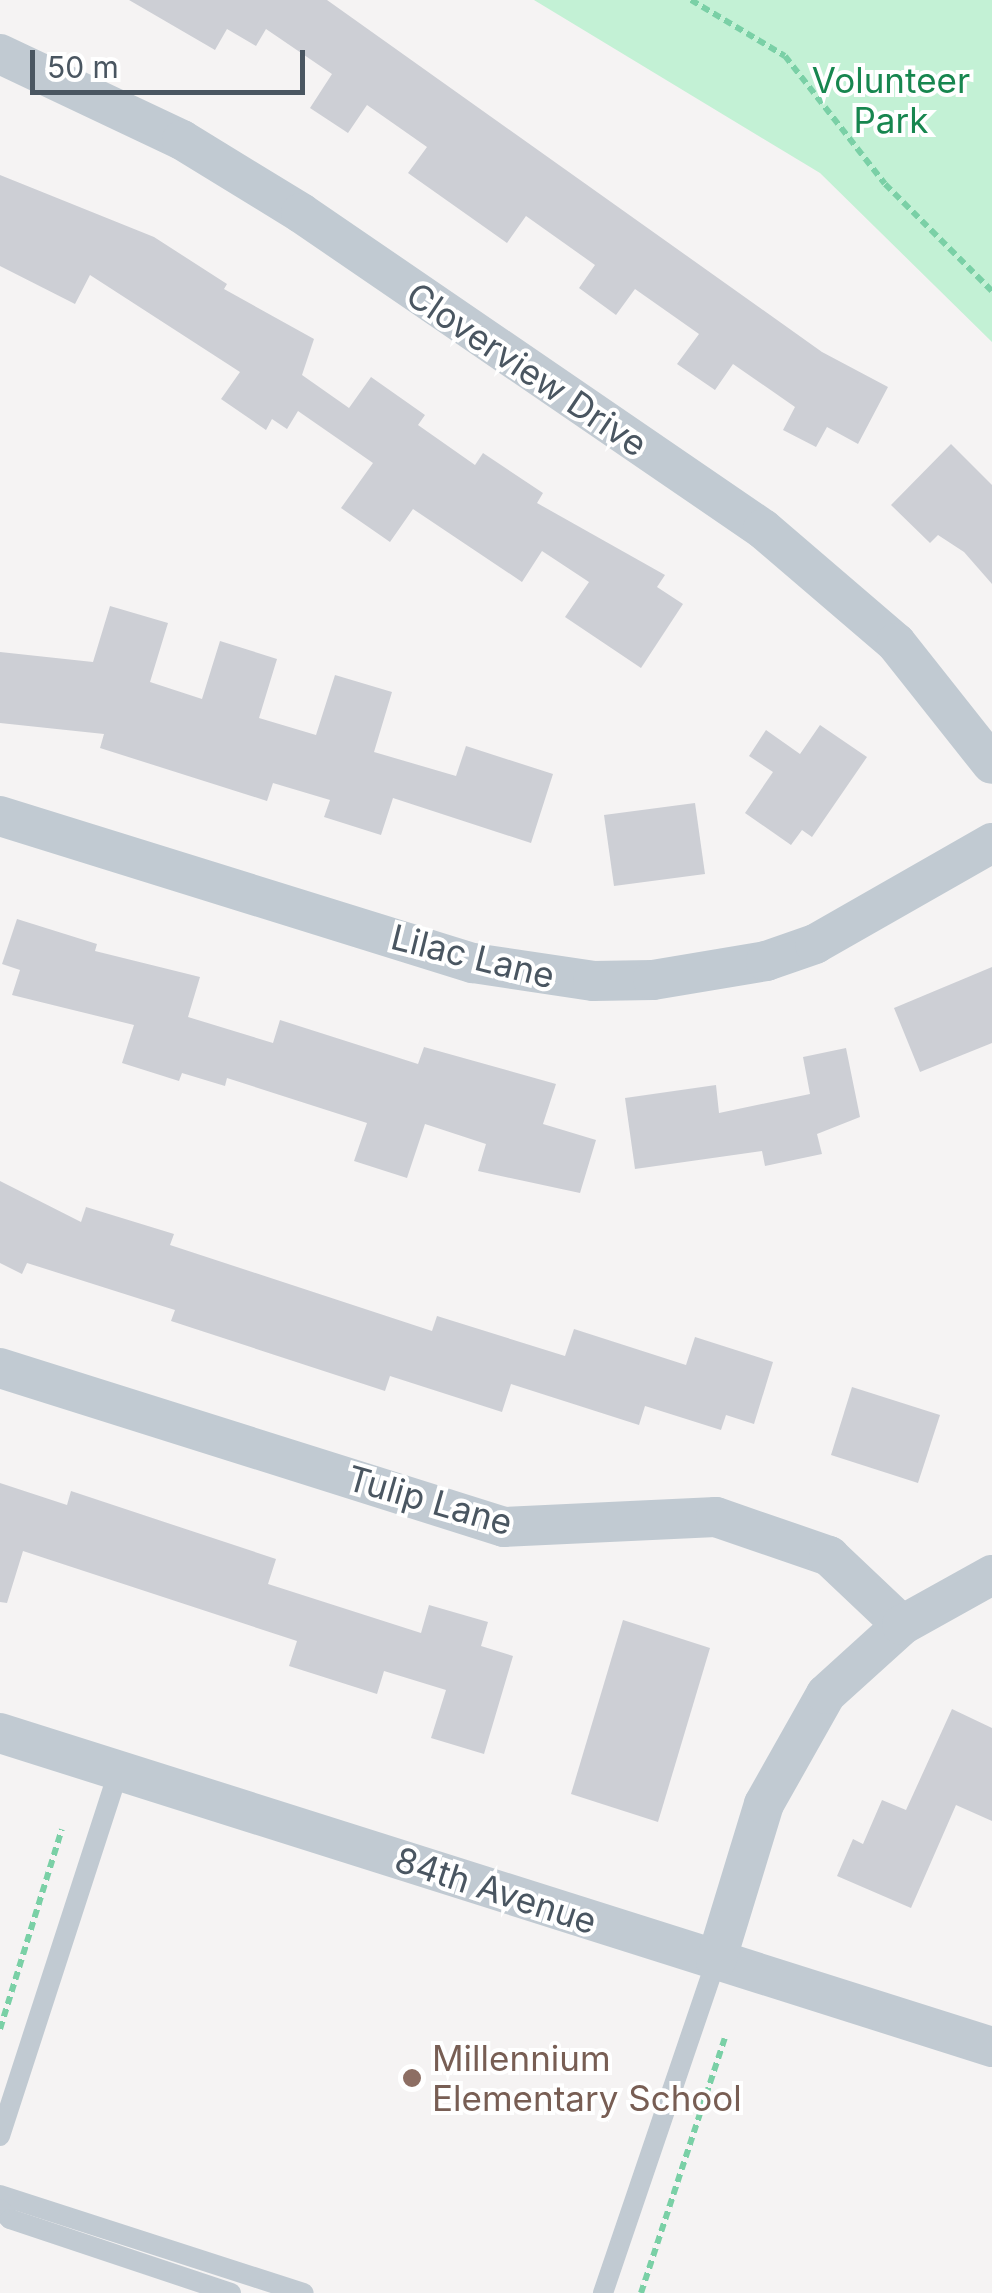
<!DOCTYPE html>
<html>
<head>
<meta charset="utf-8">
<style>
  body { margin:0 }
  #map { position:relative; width:992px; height:2293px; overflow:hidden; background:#f5f3f3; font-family:Inter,sans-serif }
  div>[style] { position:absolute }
  .green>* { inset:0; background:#c3f1d5 }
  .building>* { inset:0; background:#cdcfd5 }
  .path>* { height:6px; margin-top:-3px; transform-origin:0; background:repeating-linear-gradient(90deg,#7ad0a6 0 8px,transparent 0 13px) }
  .lane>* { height:20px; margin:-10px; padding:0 10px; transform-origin:10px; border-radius:10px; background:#c1cad2 }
  .street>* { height:40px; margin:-20px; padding:0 20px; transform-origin:20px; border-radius:20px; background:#c1cad2 }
  .dots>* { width:28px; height:28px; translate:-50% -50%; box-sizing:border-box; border:5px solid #fff; border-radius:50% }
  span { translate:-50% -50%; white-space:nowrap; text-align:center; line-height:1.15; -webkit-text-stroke:8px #fff; paint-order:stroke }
  .park-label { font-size:35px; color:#17864f }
  .street-label { font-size:35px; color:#4a5661 }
  .education-label { font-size:35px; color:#785e54 }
  .left { translate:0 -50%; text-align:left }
  .scale { position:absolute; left:30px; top:50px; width:275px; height:45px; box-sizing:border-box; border:5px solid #4a5661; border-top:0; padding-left:12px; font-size:30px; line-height:35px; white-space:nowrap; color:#4a5661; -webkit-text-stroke:8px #fff; paint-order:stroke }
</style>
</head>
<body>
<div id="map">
  <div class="green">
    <div style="clip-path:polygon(534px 0,992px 0,992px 342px,820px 173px)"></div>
  </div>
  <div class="building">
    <div style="clip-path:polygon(129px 0,327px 0,822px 352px,888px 387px,858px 444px,827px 427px,816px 447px,783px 430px,795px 407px,733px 364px,715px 390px,677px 364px,699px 334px,635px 289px,616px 315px,579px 288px,595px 265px,526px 216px,507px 243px,408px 173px,427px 147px,367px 105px,348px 133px,310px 108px,332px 74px,266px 29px,256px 46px,227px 29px,215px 50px)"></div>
    <div style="clip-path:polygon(0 175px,154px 237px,227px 284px,224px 289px,314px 339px,302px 375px,349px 408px,371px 377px,425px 415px,418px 425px,475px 465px,483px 453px,543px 493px,537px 503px,665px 575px,657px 587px,683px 604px,641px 668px,565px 617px,589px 582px,542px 551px,522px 582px,413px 509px,390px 542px,341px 508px,373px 463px,298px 411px,287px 429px,272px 419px,266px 430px,221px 399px,240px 372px,90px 275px,75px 304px,0 266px)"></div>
    <div style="clip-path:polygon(951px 444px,992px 485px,992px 584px,964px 552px,938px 535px,930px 543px,891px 505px)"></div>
    <div style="clip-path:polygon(110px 606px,168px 623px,150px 682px,202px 699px,220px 641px,277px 659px,259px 718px,316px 735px,335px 675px,392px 692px,374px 752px,456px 776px,466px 746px,553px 774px,531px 843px,393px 798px,381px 835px,324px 817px,330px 800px,273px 783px,267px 801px,100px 748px,104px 734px,0 723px,0 652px,93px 662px)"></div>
    <div style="clip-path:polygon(820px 725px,867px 757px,812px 837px,802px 830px,791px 845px,745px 813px,773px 772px,749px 756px,766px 730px,800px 754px)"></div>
    <div style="clip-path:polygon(695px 803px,705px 874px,614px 886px,604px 815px)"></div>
    <div style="clip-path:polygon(17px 919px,97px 944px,95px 951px,200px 977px,188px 1017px,273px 1043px,280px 1020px,418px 1064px,424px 1047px,556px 1084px,543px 1124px,596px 1140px,580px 1193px,478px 1171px,486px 1144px,425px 1124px,407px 1178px,354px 1161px,367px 1123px,227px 1078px,225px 1086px,182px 1073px,179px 1081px,122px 1063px,134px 1025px,12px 995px,20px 970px,2px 964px)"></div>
    <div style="clip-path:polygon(992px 967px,992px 1043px,920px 1072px,894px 1008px)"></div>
    <div style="clip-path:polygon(846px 1048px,860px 1117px,817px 1134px,822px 1154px,765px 1166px,762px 1151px,635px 1169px,625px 1098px,716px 1085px,719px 1113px,810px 1094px,803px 1057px)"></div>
    <div style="clip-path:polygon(0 1181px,81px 1222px,86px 1207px,174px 1234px,170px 1245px,432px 1331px,437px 1316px,565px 1356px,574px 1329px,686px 1365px,695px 1337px,773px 1362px,754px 1424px,726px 1415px,721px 1430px,645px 1406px,639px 1425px,511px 1384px,502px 1412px,390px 1376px,385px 1391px,171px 1321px,175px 1310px,27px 1263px,22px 1274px,0 1263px)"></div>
    <div style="clip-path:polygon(852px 1387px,940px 1415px,918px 1483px,831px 1455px)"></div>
    <div style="clip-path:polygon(0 1483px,67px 1505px,71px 1491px,276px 1559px,268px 1584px,421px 1633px,429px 1605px,488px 1622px,481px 1646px,513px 1656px,484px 1754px,431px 1738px,446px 1690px,384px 1671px,377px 1694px,289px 1666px,297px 1641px,23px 1551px,7px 1603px,0 1602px)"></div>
    <div style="clip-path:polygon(623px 1620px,710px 1648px,658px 1822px,571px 1794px)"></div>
    <div style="clip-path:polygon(952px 1709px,992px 1728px,992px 1821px,956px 1805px,911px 1908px,837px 1876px,853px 1839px,863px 1844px,882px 1800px,906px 1810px)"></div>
  </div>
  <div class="path">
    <div style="left:691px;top:0;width:109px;rotate:30.8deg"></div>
    <div style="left:785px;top:56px;width:162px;rotate:52deg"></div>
    <div style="left:885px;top:184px;width:151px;rotate:45deg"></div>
    <div style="left:0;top:2029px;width:209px;rotate:-72.8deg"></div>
    <div style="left:641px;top:2293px;width:268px;rotate:-71.8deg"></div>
  </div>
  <div class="lane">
    <div style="left:0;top:2136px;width:386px;rotate:-72deg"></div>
    <div style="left:0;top:2195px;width:319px;rotate:17.9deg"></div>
    <div style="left:0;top:2209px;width:14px;rotate:45deg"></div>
    <div style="left:10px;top:2219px;width:233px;rotate:18.5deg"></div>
    <div style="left:603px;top:2293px;width:351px;rotate:-71.2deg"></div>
  </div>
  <div class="street">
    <div style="left:0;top:54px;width:201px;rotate:25.3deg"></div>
    <div style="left:182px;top:140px;width:140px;rotate:31.5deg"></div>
    <div style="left:301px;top:213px;width:560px;rotate:34.37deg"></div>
    <div style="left:763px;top:529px;width:175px;rotate:40.6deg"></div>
    <div style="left:896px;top:643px;width:154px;rotate:51.6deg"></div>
    <div style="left:0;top:816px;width:495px;rotate:17.3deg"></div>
    <div style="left:473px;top:963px;width:121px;rotate:8.5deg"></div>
    <div style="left:593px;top:981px;width:60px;rotate:-1deg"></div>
    <div style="left:653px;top:980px;width:115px;rotate:-9.5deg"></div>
    <div style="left:766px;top:961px;width:52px;rotate:-19.1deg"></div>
    <div style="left:815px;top:944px;width:204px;rotate:-29.7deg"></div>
    <div style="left:0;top:1368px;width:528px;rotate:17.51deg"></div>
    <div style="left:504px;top:1527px;width:212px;rotate:-2.7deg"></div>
    <div style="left:716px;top:1517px;width:120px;rotate:19deg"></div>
    <div style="left:829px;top:1556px;width:100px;rotate:43.4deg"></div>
    <div style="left:0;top:1733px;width:1041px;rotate:17.56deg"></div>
    <div style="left:716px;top:1961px;width:164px;rotate:-73deg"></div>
    <div style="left:764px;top:1804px;width:126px;rotate:-60.6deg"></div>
    <div style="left:826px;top:1694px;width:103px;rotate:-42.2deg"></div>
    <div style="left:902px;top:1625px;width:103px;rotate:-29.1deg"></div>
  </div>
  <div class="dots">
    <div style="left:412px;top:2078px;background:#8d6e63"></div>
  </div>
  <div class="park-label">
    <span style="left:891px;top:100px">Volunteer<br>Park</span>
  </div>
  <div class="street-label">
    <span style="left:527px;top:369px;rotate:34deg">Cloverview Drive</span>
    <span style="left:473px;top:956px;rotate:14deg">Lilac Lane</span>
    <span style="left:430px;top:1500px;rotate:16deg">Tulip Lane</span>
    <span style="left:496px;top:1890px;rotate:18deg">84th Avenue</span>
  </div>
  <div class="education-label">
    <span class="left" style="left:432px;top:2078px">Millennium<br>Elementary School</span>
  </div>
  <div class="scale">50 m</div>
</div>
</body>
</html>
